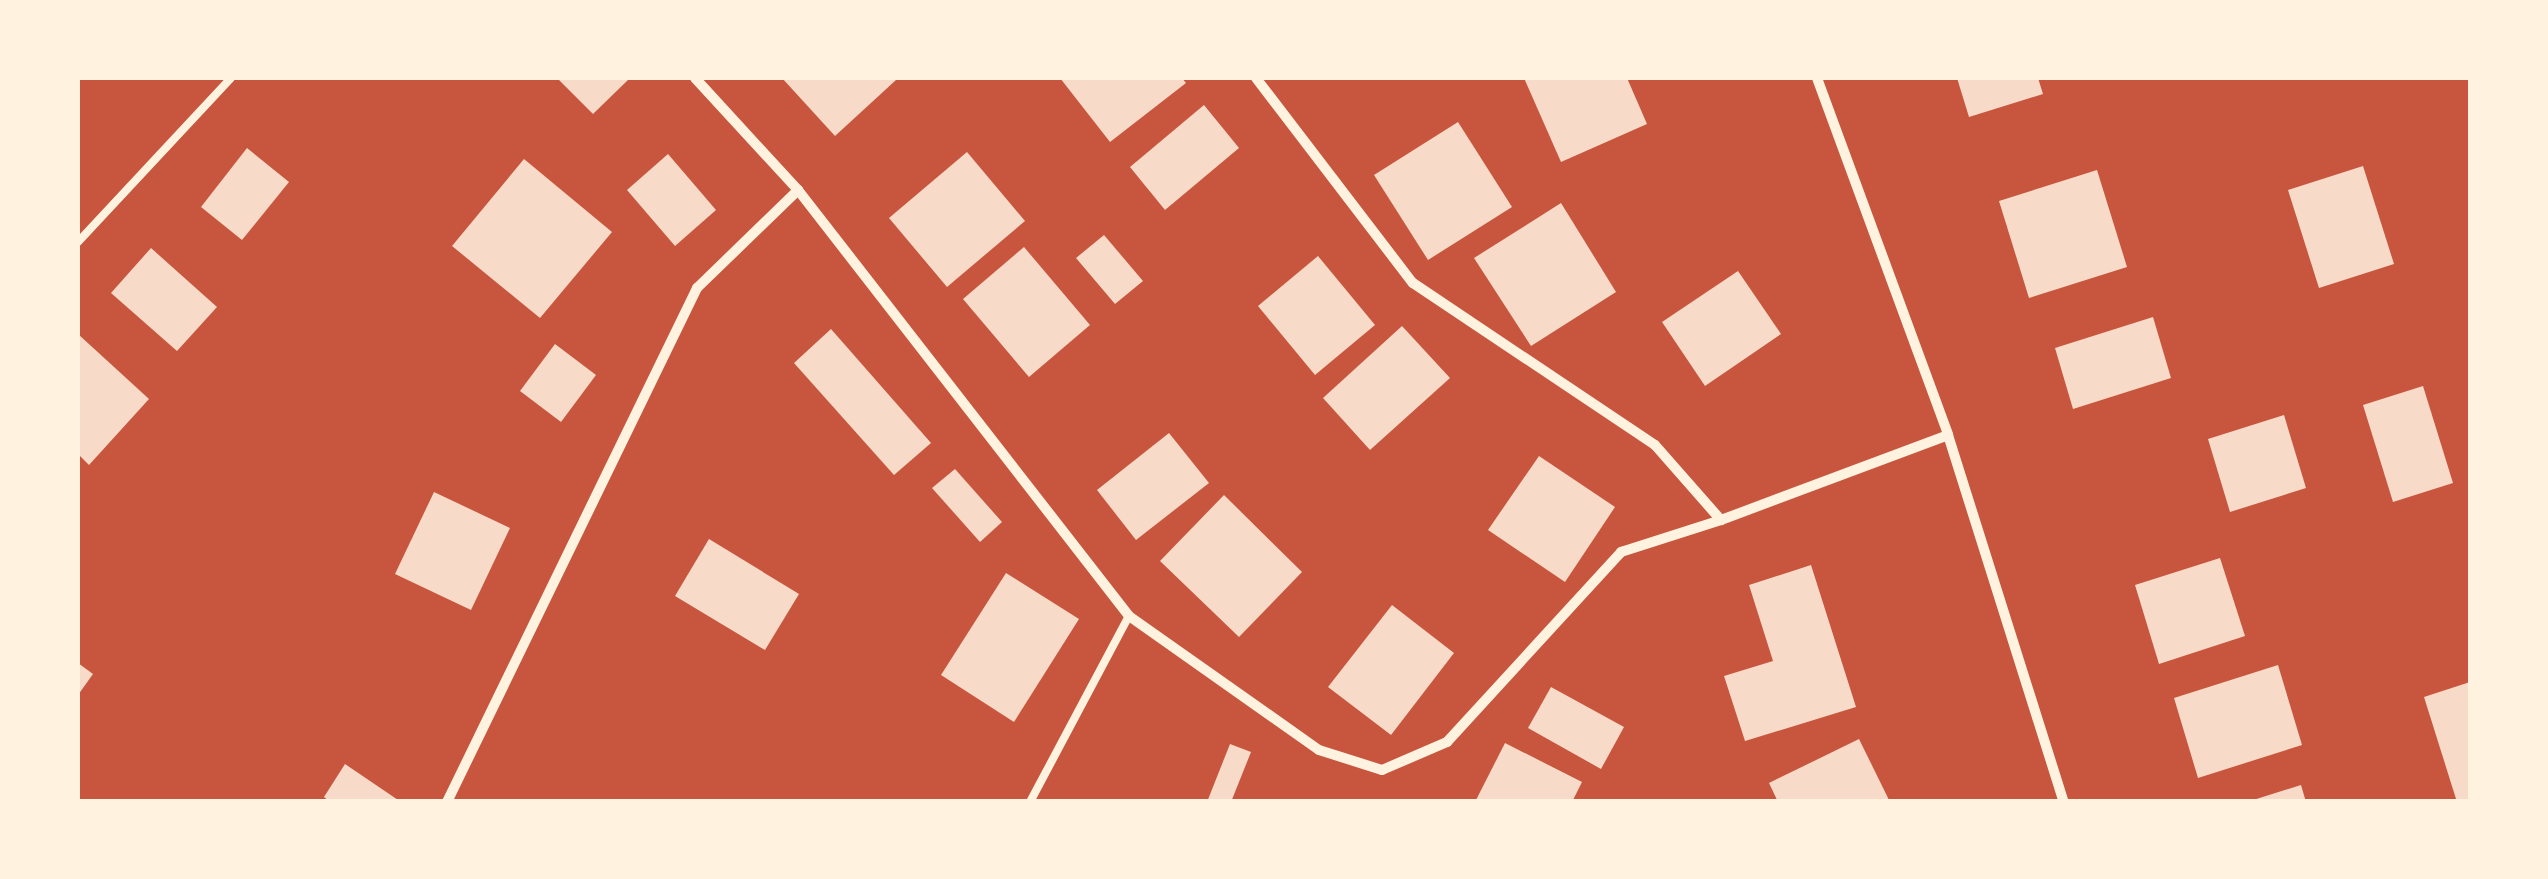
<!DOCTYPE html>
<html>
<head>
<meta charset="utf-8">
<style>
  body { margin:0 }
  #map { position:relative; width:2548px; height:879px; overflow:hidden; background:#c8553d; font-family:"Libre Baskerville",serif }
  div>[style] { position:absolute }
  .building>* { inset:0; background:#f7dbc8 }
  .service>* { height:8px; margin:-4px; padding:0 4px; transform-origin:4px; border-radius:4px; background:#fff3e0 }
  .minor>* { height:10px; margin:-5px; padding:0 5px; transform-origin:5px; border-radius:5px; background:#fff3e0 }
  span { translate:-50% -50%; white-space:nowrap; text-align:center; line-height:1.15; -webkit-text-stroke:8px #fff3e0; paint-order:stroke }
  .frame { position:absolute; inset:0; border:80px solid #fff3e0; pointer-events:none }
</style>
</head>
<body>
<div id="map">
  <div class="building">
    <div style="clip-path:polygon(557px 78px,630px 78px,593px 114px)"></div>
    <div style="clip-path:polygon(782px 78px,894px 78px,896px 80px,835px 136px)"></div>
    <div style="clip-path:polygon(1060px 78px,1182px 78px,1186px 83px,1110px 142px)"></div>
    <div style="clip-path:polygon(1524px 78px,1627px 78px,1647px 124px,1561px 162px)"></div>
    <div style="clip-path:polygon(1957px 78px,2038px 78px,2043px 94px,1969px 117px)"></div>
    <div style="clip-path:polygon(1204px 105px,1239px 148px,1165px 210px,1130px 167px)"></div>
    <div style="clip-path:polygon(1458px 122px,1512px 207px,1428px 260px,1374px 175px)"></div>
    <div style="clip-path:polygon(247px 148px,289px 182px,242px 240px,201px 207px)"></div>
    <div style="clip-path:polygon(967px 152px,1025px 221px,947px 287px,889px 218px)"></div>
    <div style="clip-path:polygon(668px 154px,716px 210px,675px 246px,627px 190px)"></div>
    <div style="clip-path:polygon(524px 159px,612px 232px,540px 318px,452px 246px)"></div>
    <div style="clip-path:polygon(2363px 166px,2394px 264px,2319px 288px,2288px 190px)"></div>
    <div style="clip-path:polygon(2097px 170px,2127px 267px,2029px 298px,1999px 201px)"></div>
    <div style="clip-path:polygon(1561px 203px,1616px 292px,1531px 346px,1474px 258px)"></div>
    <div style="clip-path:polygon(1104px 235px,1143px 281px,1115px 304px,1076px 258px)"></div>
    <div style="clip-path:polygon(1024px 247px,1090px 325px,1029px 377px,963px 299px)"></div>
    <div style="clip-path:polygon(151px 248px,217px 307px,177px 351px,111px 293px)"></div>
    <div style="clip-path:polygon(1318px 256px,1375px 325px,1315px 375px,1258px 306px)"></div>
    <div style="clip-path:polygon(1738px 271px,1781px 334px,1705px 386px,1662px 322px)"></div>
    <div style="clip-path:polygon(2153px 317px,2171px 378px,2073px 409px,2055px 348px)"></div>
    <div style="clip-path:polygon(1402px 326px,1450px 378px,1370px 450px,1323px 398px)"></div>
    <div style="clip-path:polygon(831px 329px,931px 443px,894px 475px,794px 363px)"></div>
    <div style="clip-path:polygon(78px 334px,149px 399px,89px 465px,78px 454px)"></div>
    <div style="clip-path:polygon(555px 344px,596px 375px,561px 422px,520px 391px)"></div>
    <div style="clip-path:polygon(2423px 386px,2453px 483px,2393px 502px,2363px 405px)"></div>
    <div style="clip-path:polygon(2284px 415px,2306px 488px,2230px 512px,2208px 439px)"></div>
    <div style="clip-path:polygon(1169px 433px,1209px 483px,1136px 540px,1097px 490px)"></div>
    <div style="clip-path:polygon(1539px 456px,1615px 507px,1565px 582px,1488px 530px)"></div>
    <div style="clip-path:polygon(955px 469px,1002px 522px,980px 542px,932px 488px)"></div>
    <div style="clip-path:polygon(434px 492px,510px 528px,471px 610px,395px 574px)"></div>
    <div style="clip-path:polygon(1224px 495px,1302px 572px,1239px 637px,1160px 561px)"></div>
    <div style="clip-path:polygon(709px 539px,799px 594px,765px 650px,675px 596px)"></div>
    <div style="clip-path:polygon(2220px 558px,2245px 636px,2159px 664px,2135px 585px)"></div>
    <div style="clip-path:polygon(1811px 565px,1856px 707px,1745px 741px,1724px 676px,1773px 661px,1749px 585px)"></div>
    <div style="clip-path:polygon(1006px 573px,1079px 619px,1014px 722px,941px 675px)"></div>
    <div style="clip-path:polygon(1392px 605px,1454px 653px,1391px 735px,1328px 687px)"></div>
    <div style="clip-path:polygon(78px 663px,93px 674px,78px 695px)"></div>
    <div style="clip-path:polygon(2278px 665px,2302px 745px,2198px 778px,2174px 698px)"></div>
    <div style="clip-path:polygon(2470px 682px,2470px 802px,2457px 802px,2424px 697px)"></div>
    <div style="clip-path:polygon(1551px 687px,1624px 727px,1601px 769px,1528px 728px)"></div>
    <div style="clip-path:polygon(1859px 739px,1890px 802px,1778px 802px,1769px 783px)"></div>
    <div style="clip-path:polygon(1505px 743px,1582px 782px,1572px 802px,1475px 802px)"></div>
    <div style="clip-path:polygon(1230px 744px,1251px 752px,1231px 802px,1207px 802px)"></div>
    <div style="clip-path:polygon(345px 764px,401px 802px,330px 802px,324px 797px)"></div>
    <div style="clip-path:polygon(2301px 785px,2306px 802px,2250px 802px,2250px 801px)"></div>
  </div>
  <div class="service">
    <div style="left:78px;top:242px;width:224px;rotate:-47deg"></div>
    <div style="left:1030px;top:802px;width:211px;rotate:-62deg"></div>
  </div>
  <div class="minor">
    <div style="left:695px;top:78px;width:152px;rotate:47.4deg"></div>
    <div style="left:798px;top:190px;width:539px;rotate:52.15deg"></div>
    <div style="left:1129px;top:616px;width:232px;rotate:35.2deg"></div>
    <div style="left:1319px;top:750px;width:66px;rotate:17.6deg"></div>
    <div style="left:1382px;top:770px;width:71px;rotate:-23.3deg"></div>
    <div style="left:1447px;top:742px;width:258px;rotate:-47.5deg"></div>
    <div style="left:1621px;top:552px;width:105px;rotate:-17.7deg"></div>
    <div style="left:1721px;top:520px;width:242px;rotate:-20.5deg"></div>
    <div style="left:1256px;top:78px;width:258px;rotate:52.6deg"></div>
    <div style="left:1413px;top:283px;width:291px;rotate:33.8deg"></div>
    <div style="left:1655px;top:445px;width:100px;rotate:48.7deg"></div>
    <div style="left:1817px;top:78px;width:380px;rotate:69.8deg"></div>
    <div style="left:1948px;top:435px;width:385px;rotate:72.5deg"></div>
    <div style="left:447px;top:802px;width:572px;rotate:-64.06deg"></div>
    <div style="left:697px;top:288px;width:141px;rotate:-44.1deg"></div>
  </div>
  <div class="frame"></div>
</div>
</body>
</html>
